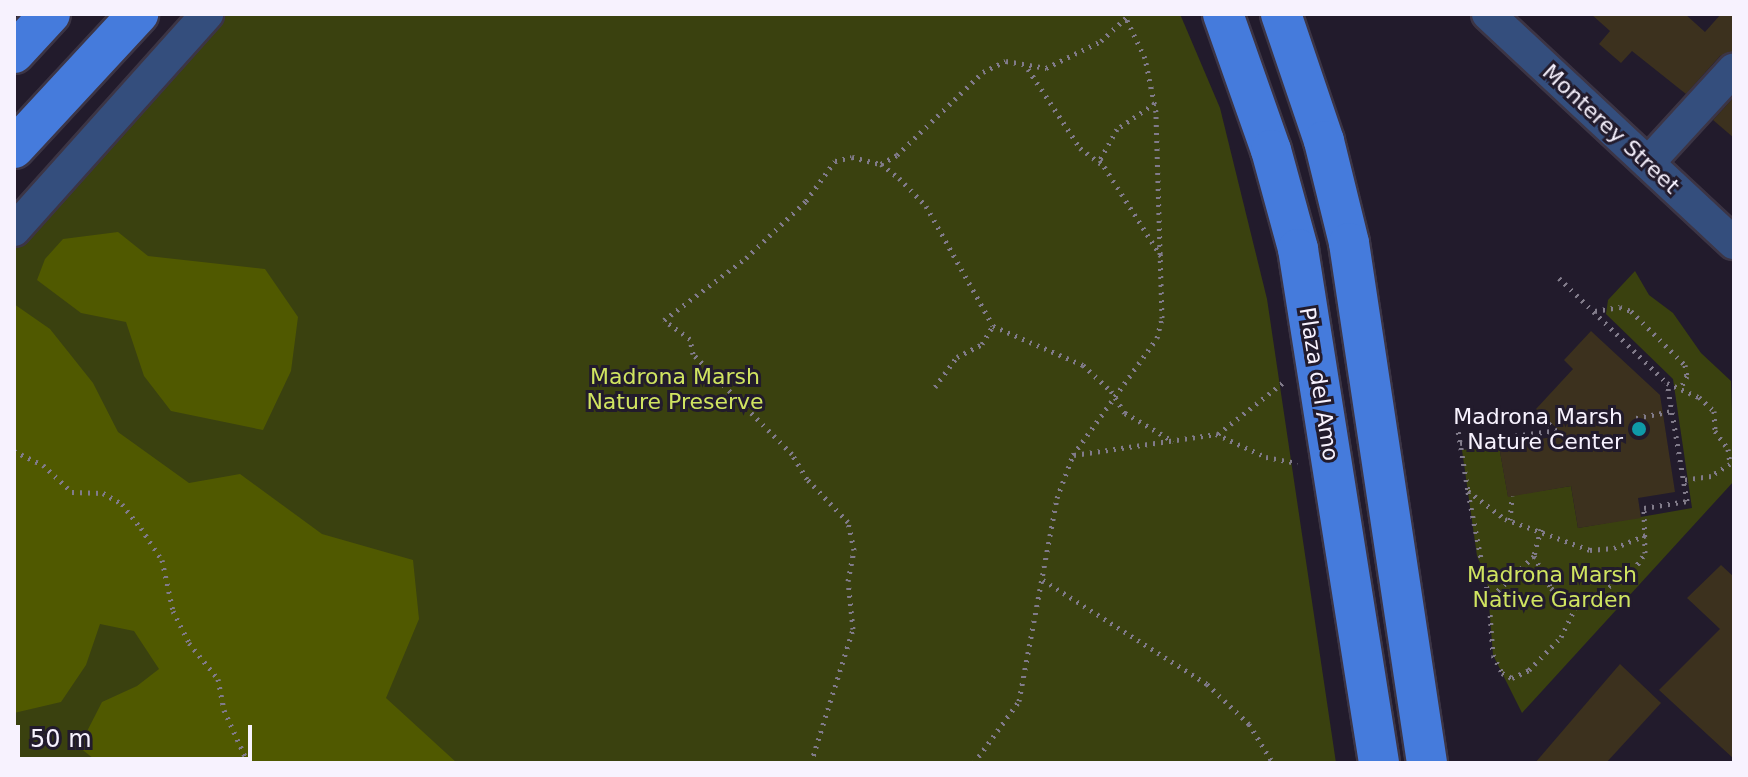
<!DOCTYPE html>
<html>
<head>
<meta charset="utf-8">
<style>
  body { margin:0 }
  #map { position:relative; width:1748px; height:777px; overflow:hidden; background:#221b2c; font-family:"DejaVu Sans",sans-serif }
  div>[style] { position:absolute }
  .green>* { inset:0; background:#3a410f }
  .forest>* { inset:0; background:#505900 }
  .building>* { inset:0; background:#3c311e }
  .path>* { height:5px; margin-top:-2.5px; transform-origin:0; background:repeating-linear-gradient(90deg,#817b8a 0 2px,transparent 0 8px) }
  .roads { filter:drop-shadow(2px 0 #3c3545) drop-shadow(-2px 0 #3c3545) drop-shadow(0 2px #3c3545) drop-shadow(0 -2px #3c3545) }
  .minor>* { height:32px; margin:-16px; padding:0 16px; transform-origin:16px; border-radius:16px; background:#344e7d }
  .major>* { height:40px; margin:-20px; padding:0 20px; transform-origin:20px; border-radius:20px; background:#457bdc }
  .dots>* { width:22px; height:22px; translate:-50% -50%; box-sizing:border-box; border:4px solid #221b2c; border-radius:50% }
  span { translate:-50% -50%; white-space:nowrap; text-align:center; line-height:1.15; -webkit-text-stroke:6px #221b2c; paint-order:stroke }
  .street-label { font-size:22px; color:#f7f2fe }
  .park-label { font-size:22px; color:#d0e460 }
  .poi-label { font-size:22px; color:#f7f2fe }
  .right { translate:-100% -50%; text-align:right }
  .frame { position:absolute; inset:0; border:16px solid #f7f2fe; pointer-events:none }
  .scale { position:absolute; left:16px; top:725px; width:236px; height:36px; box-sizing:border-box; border:4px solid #f7f2fe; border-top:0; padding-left:10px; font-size:24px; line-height:28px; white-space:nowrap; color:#f7f2fe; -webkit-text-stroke:6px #221b2c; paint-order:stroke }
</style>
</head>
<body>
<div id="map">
  <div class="green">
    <div style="clip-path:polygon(196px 14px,1180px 14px,1220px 108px,1267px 299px,1336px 763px,14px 763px,14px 212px)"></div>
    <div style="clip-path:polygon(1635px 271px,1649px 295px,1673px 313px,1701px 353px,1731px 381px,1734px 481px,1522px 713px,1493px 655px,1487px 579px,1477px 556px,1462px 450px,1499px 446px,1508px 496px,1571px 486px,1578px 528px,1692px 508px,1673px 379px,1606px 314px,1608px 300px)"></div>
  </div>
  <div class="forest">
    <div style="clip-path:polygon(118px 232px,148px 256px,265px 269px,298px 317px,291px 371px,263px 430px,171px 411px,144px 376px,126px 322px,81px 313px,37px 280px,45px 259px,63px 239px)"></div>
    <div style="clip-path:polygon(14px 304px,50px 329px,93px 383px,118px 432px,189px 483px,240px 474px,322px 534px,413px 560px,419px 619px,386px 698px,457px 763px,99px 763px,79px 747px,102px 702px,137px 686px,159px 669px,134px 631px,100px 624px,86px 665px,61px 702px,14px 713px)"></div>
  </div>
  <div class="building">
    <div style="clip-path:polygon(1591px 14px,1685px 14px,1705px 32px,1721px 14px,1734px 14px,1734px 51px,1720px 56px,1686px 94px,1632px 51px,1621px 63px,1599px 44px,1610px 31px)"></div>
    <div style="clip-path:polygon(1734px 97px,1734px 138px,1713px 120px)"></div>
    <div style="clip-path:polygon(1591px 331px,1660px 395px,1675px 492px,1638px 498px,1641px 518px,1578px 528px,1571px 486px,1508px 497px,1499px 446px,1564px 435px,1536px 409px,1573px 369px,1564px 360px)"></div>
    <div style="clip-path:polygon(1721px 565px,1734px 577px,1734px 759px,1659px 690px,1720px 629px,1687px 598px)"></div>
    <div style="clip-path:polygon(1620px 664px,1661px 703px,1606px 763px,1535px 763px)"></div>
  </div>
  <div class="path">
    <div style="left:1028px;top:69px;width:95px;rotate:56.6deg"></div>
    <div style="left:1080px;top:148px;width:26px;rotate:37deg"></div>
    <div style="left:1155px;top:103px;width:46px;rotate:145.6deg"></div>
    <div style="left:1117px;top:129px;width:35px;rotate:119deg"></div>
    <div style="left:1100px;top:160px;width:114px;rotate:57.6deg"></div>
    <div style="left:881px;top:164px;width:18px;rotate:-29deg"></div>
    <div style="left:897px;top:155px;width:120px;rotate:-44deg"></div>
    <div style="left:983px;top:72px;width:25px;rotate:-26deg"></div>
    <div style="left:1006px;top:61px;width:41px;rotate:9.9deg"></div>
    <div style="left:1046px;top:68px;width:61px;rotate:-26.1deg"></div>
    <div style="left:1101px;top:41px;width:35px;rotate:-43deg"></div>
    <div style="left:1559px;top:278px;width:151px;rotate:44.2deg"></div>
    <div style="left:1667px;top:383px;width:35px;rotate:24deg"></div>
    <div style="left:1699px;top:397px;width:21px;rotate:43deg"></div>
    <div style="left:1714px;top:411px;width:20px;rotate:87deg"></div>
    <div style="left:1715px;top:431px;width:22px;rotate:54deg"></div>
    <div style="left:1728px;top:449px;width:15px;rotate:82deg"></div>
    <div style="left:1730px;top:464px;width:22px;rotate:148deg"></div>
    <div style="left:1711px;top:476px;width:28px;rotate:172deg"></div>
    <div style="left:1595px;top:311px;width:25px;rotate:-9deg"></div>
    <div style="left:1620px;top:307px;width:12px;rotate:20deg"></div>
    <div style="left:1631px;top:311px;width:76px;rotate:45deg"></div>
    <div style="left:1685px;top:365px;width:11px;rotate:80deg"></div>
    <div style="left:1687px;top:376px;width:15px;rotate:118deg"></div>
    <div style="left:935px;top:387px;width:37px;rotate:-54deg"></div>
    <div style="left:957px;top:357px;width:28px;rotate:-27deg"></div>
    <div style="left:982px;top:344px;width:21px;rotate:-59deg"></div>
    <div style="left:1537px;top:413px;width:25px;rotate:42deg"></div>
    <div style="left:1636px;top:418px;width:37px;rotate:-11deg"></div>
    <div style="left:1457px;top:424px;width:68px;rotate:80.7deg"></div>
    <div style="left:1468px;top:491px;width:46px;rotate:37.1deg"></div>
    <div style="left:1505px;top:519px;width:90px;rotate:20deg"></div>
    <div style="left:1590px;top:550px;width:24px;rotate:-5deg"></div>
    <div style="left:1614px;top:548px;width:35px;rotate:-22deg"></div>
    <div style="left:1218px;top:434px;width:85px;rotate:-38.3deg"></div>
    <div style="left:1460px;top:443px;width:100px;rotate:-7.5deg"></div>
    <div style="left:14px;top:451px;width:32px;rotate:26deg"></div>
    <div style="left:43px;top:465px;width:40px;rotate:43deg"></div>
    <div style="left:72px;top:492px;width:31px;rotate:2deg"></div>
    <div style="left:103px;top:493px;width:22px;rotate:30deg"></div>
    <div style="left:122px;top:504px;width:31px;rotate:52deg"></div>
    <div style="left:141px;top:528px;width:38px;rotate:57deg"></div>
    <div style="left:162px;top:560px;width:52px;rotate:77.8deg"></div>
    <div style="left:173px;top:611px;width:36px;rotate:63deg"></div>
    <div style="left:189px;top:643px;width:46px;rotate:51.1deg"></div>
    <div style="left:218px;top:679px;width:32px;rotate:79deg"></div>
    <div style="left:224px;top:710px;width:58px;rotate:65.6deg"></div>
    <div style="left:1074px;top:455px;width:144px;rotate:-8.4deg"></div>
    <div style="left:1216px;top:434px;width:55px;rotate:24.7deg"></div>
    <div style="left:1266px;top:457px;width:32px;rotate:11deg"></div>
    <div style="left:1468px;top:492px;width:109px;rotate:78.9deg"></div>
    <div style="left:1510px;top:520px;width:24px;rotate:-85deg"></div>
    <div style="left:1541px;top:529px;width:28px;rotate:105deg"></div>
    <div style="left:1534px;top:556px;width:62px;rotate:136.3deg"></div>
    <div style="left:1489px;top:599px;width:56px;rotate:85.9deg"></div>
    <div style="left:1493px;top:655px;width:20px;rotate:63deg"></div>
    <div style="left:1502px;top:673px;width:11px;rotate:27deg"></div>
    <div style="left:1512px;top:678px;width:19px;rotate:-25deg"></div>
    <div style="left:1529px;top:670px;width:46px;rotate:-45.9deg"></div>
    <div style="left:1561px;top:637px;width:32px;rotate:-64deg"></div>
    <div style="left:1575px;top:608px;width:69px;rotate:-32.5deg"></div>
    <div style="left:1633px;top:571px;width:22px;rotate:-56deg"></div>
    <div style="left:1645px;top:553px;width:45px;rotate:-91.3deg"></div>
    <div style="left:1644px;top:508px;width:44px;rotate:-9.2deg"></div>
    <div style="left:1687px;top:501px;width:120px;rotate:-99.6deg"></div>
    <div style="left:1534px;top:556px;width:36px;rotate:62deg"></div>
    <div style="left:1551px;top:588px;width:31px;rotate:40deg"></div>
    <div style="left:1043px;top:580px;width:194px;rotate:32.4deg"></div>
    <div style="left:1207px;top:684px;width:58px;rotate:43.6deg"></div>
    <div style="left:1249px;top:724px;width:46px;rotate:58.4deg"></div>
    <div style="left:811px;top:763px;width:140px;rotate:-72.6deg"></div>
    <div style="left:853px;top:629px;width:48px;rotate:-95.9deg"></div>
    <div style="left:848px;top:581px;width:32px;rotate:-79deg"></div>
    <div style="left:854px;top:550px;width:29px;rotate:-102deg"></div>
    <div style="left:848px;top:522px;width:59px;rotate:-133.6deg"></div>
    <div style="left:807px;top:479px;width:29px;rotate:-121deg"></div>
    <div style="left:792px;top:454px;width:141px;rotate:-134.7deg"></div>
    <div style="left:693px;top:354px;width:15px;rotate:-101deg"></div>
    <div style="left:690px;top:339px;width:32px;rotate:-144deg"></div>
    <div style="left:664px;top:320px;width:103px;rotate:-37.1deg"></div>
    <div style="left:746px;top:258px;width:83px;rotate:-43.5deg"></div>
    <div style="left:806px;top:201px;width:49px;rotate:-54.1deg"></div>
    <div style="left:835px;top:161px;width:17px;rotate:-13deg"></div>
    <div style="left:852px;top:157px;width:30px;rotate:14deg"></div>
    <div style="left:881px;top:164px;width:23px;rotate:38deg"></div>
    <div style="left:899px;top:178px;width:39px;rotate:46deg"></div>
    <div style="left:926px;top:206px;width:137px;rotate:60.8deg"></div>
    <div style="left:993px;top:326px;width:98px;rotate:23.4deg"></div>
    <div style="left:1083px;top:365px;width:38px;rotate:43deg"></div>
    <div style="left:1111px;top:391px;width:26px;rotate:58deg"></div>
    <div style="left:1125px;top:413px;width:56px;rotate:30.3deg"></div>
    <div style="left:974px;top:763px;width:77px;rotate:-54deg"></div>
    <div style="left:1019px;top:701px;width:207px;rotate:-79.4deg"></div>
    <div style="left:1057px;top:498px;width:46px;rotate:-69.6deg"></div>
    <div style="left:1073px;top:455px;width:144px;rotate:-54.3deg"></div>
    <div style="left:1157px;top:338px;width:21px;rotate:-76deg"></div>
    <div style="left:1162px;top:318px;width:206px;rotate:-91.7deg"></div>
    <div style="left:1156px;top:112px;width:55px;rotate:-101.5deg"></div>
    <div style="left:1145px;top:58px;width:49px;rotate:-115.5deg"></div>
  </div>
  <div class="roads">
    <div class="minor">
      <div style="left:1488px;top:14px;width:336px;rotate:43deg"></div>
      <div style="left:1648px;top:163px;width:127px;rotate:-47.5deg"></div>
      <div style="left:14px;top:230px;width:290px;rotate:-48.2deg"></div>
    </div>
    <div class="major">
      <div style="left:1223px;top:14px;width:144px;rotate:70.6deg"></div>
      <div style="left:1271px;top:150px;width:103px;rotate:74.7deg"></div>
      <div style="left:1298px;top:249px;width:520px;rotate:81.04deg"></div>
      <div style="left:1281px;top:14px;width:134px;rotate:71.3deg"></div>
      <div style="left:1324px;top:141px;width:105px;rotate:76.2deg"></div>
      <div style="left:1349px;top:243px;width:526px;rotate:81.47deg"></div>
      <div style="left:14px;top:53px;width:53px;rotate:-47.3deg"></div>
      <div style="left:14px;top:148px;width:183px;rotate:-47.2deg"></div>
    </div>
  </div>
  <div class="dots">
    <div style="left:1639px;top:429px;background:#0f9aa8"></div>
  </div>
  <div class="street-label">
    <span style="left:1611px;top:129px;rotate:43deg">Monterey Street</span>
    <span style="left:1319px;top:384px;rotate:81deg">Plaza del Amo</span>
  </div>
  <div class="park-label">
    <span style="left:675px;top:389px">Madrona Marsh<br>Nature Preserve</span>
    <span style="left:1552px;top:587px">Madrona Marsh<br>Native Garden</span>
  </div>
  <div class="poi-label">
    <span class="right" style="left:1623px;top:429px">Madrona Marsh<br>Nature Center</span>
  </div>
  <div class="frame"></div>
  <div class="scale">50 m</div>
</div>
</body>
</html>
